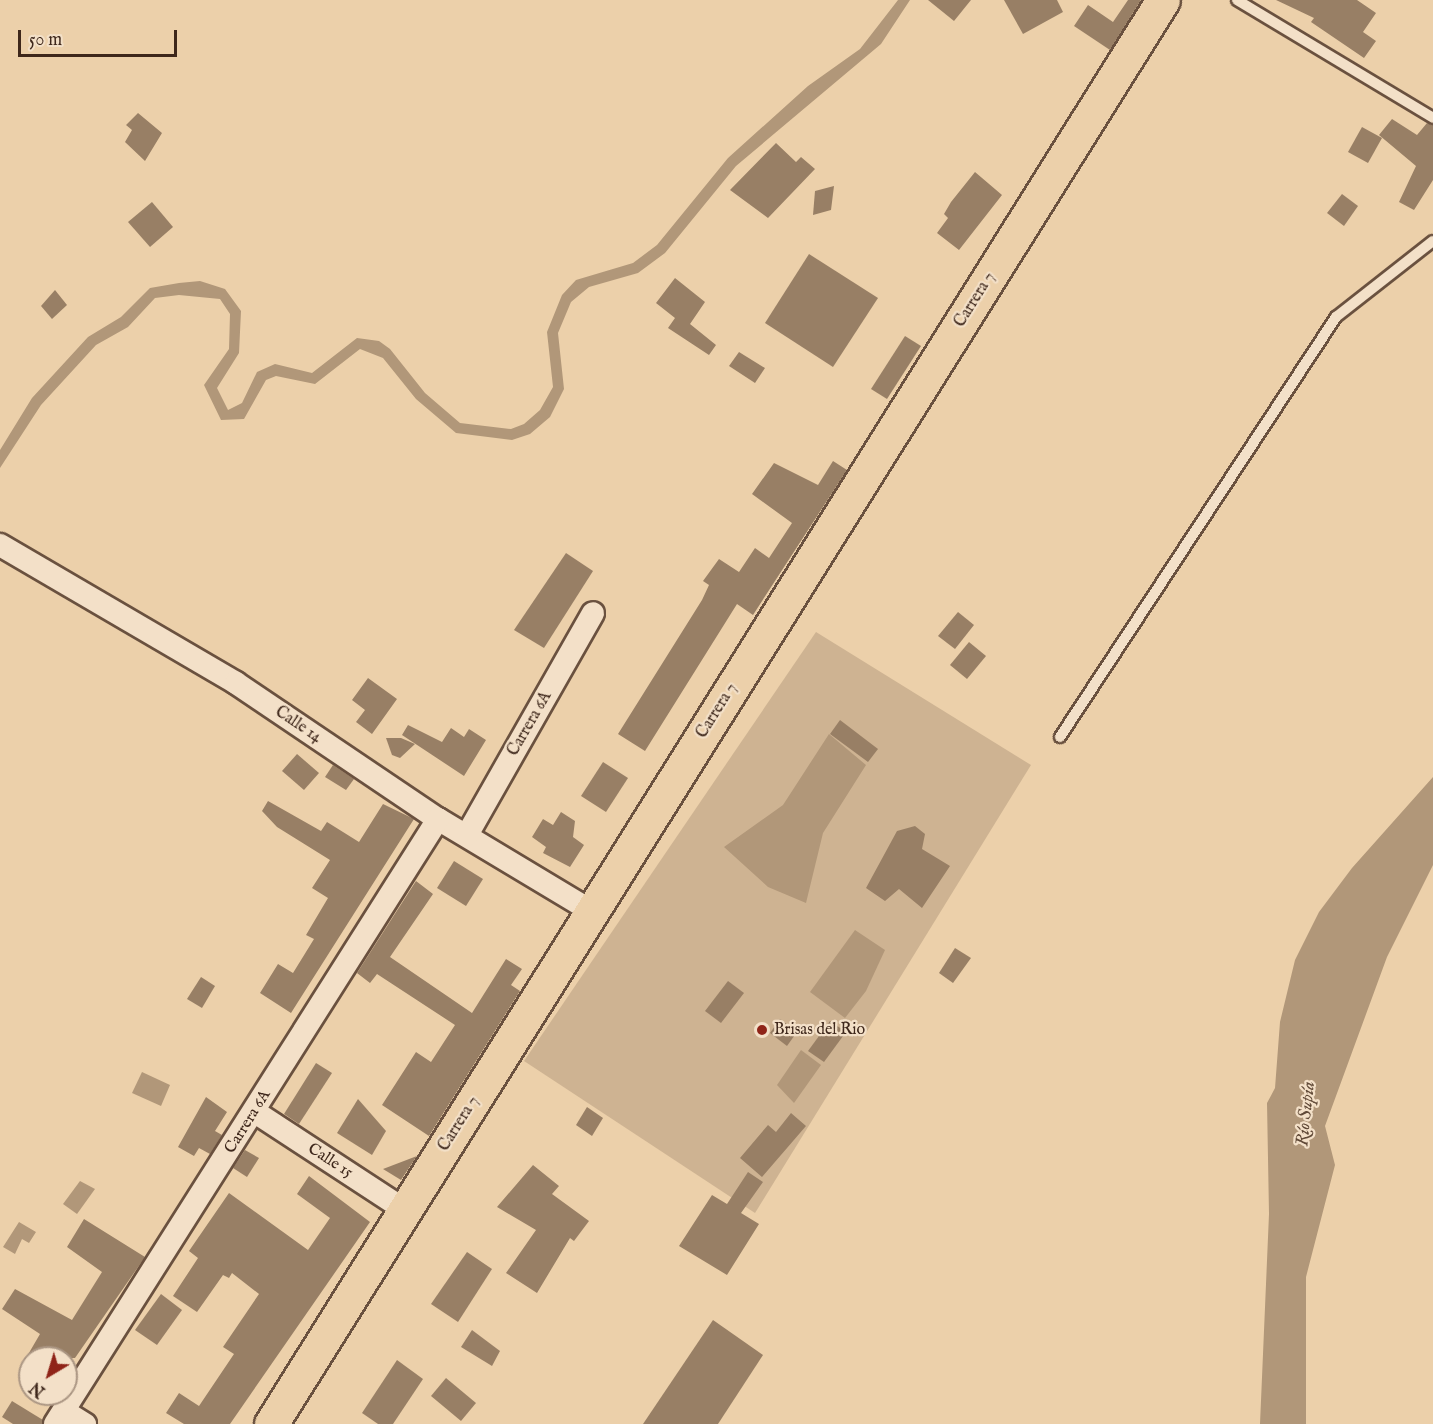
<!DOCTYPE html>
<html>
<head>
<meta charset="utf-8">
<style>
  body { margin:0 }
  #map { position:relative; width:1433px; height:1424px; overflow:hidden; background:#ecd0aa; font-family:"IM FELL English",serif }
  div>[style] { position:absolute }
  .green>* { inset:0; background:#ceb392 }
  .water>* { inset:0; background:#b19779 }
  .building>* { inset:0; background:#987f65 }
  .roads { filter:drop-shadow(2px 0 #6a513f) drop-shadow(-2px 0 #6a513f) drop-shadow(0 2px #6a513f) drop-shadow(0 -2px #6a513f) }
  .service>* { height:10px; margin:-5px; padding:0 5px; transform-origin:5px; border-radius:5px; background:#f3e0c8 }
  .minor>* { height:22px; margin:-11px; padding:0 11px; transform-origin:11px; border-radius:11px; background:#f3e0c8 }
  .primary>* { height:33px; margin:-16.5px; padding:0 16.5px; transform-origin:16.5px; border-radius:16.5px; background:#ecd0aa }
  .dots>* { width:16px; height:16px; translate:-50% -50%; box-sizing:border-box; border:3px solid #f3e0c8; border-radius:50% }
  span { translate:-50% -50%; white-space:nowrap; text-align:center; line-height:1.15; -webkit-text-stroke:4.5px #f3e0c8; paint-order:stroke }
  .street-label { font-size:16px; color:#3e271b }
  .poi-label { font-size:16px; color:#3e271b }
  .left { translate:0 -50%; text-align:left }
  .water-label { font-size:18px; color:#604937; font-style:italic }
  .north { position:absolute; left:18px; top:1346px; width:60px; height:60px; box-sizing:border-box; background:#f3e0c8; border:2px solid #ab9683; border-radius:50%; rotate:218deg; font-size:16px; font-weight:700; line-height:24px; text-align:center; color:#3e271b }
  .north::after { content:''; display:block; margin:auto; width:21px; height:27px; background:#8f2418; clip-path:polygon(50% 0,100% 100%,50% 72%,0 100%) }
  .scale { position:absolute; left:18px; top:30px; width:159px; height:27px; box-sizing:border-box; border:3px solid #3e271b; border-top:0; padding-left:8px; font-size:18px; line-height:21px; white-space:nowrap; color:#3e271b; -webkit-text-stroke:4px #f3e0c8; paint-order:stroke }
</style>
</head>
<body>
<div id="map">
  <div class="green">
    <div style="clip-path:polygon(816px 632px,1031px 765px,755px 1213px,524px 1061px)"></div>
  </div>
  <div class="water">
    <div style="clip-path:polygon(898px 0,910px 0,881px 44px,736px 166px,665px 253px,638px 273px,589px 287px,571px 302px,558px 333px,564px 389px,550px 417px,530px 434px,512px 440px,456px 433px,416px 399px,383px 358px,360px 349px,315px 384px,276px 376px,266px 380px,244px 419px,221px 420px,204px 385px,229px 349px,230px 314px,220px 299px,179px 295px,155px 298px,128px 327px,96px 345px,41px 405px,0 468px,0 450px,32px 398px,88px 337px,121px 317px,150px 288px,179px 283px,200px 281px,225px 289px,241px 311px,239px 353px,217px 388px,228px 410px,242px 403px,257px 372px,275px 364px,312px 373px,357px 338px,379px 341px,390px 349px,425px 393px,460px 423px,511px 429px,524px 424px,540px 410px,553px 387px,547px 332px,562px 295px,576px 280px,633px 263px,657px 245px,728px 158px,808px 86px,860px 49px)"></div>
    <div style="clip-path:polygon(829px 734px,866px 765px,823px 833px,806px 903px,768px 887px,724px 847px,783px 805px)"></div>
    <div style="clip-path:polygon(1433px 777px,1433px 865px,1387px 957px,1325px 1126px,1335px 1165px,1306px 1277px,1306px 1424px,1260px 1424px,1269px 1214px,1267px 1103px,1275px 1088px,1280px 1022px,1295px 960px,1319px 912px,1352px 868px)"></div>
    <div style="clip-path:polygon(855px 930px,885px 950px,866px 991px,845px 1018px,810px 992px)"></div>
    <div style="clip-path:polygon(801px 1050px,821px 1065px,794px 1103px,777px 1085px)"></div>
    <div style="clip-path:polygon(142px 1072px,170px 1085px,161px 1106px,132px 1093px)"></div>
    <div style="clip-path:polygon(80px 1181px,95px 1189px,77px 1214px,63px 1204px)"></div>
    <div style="clip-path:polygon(19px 1222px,36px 1232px,29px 1243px,22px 1239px,15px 1254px,3px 1247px)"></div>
  </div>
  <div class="building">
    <div style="clip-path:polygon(928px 0,971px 0,954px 21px)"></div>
    <div style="clip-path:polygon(1004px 0,1057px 0,1063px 12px,1023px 34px)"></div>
    <div style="clip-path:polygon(1128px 0,1141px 0,1110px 50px,1074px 26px,1088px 5px,1113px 22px)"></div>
    <div style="clip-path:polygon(1276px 0,1357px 0,1376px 13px,1363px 32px,1376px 41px,1364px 58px,1311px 22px,1314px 18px)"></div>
    <div style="clip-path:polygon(138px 113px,162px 133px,145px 161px,125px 142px,132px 130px,126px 125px)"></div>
    <div style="clip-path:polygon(1392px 119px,1417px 135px,1427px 123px,1433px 125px,1433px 180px,1414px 210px,1399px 202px,1416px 166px,1379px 135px)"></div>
    <div style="clip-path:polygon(1362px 127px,1382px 138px,1368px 163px,1348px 152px)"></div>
    <div style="clip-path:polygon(776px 143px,796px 162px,801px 157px,815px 169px,768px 218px,730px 190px)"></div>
    <div style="clip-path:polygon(975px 172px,1002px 195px,959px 250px,937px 233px,948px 218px,944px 214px,951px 202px)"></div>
    <div style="clip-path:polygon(834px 186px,831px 210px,813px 215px,815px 191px)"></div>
    <div style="clip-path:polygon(1342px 194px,1358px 206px,1344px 226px,1327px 213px)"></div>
    <div style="clip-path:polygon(152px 202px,173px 227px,150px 247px,128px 222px)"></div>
    <div style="clip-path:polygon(809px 254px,878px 298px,833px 367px,765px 323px)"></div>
    <div style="clip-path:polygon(675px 278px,705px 302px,690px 324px,716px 345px,709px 355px,668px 328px,675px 318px,656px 303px)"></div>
    <div style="clip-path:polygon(55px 290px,67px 305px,52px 319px,41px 306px)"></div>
    <div style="clip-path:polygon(905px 336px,921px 346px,887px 399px,871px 389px)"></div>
    <div style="clip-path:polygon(739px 352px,765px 368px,755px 383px,729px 366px)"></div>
    <div style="clip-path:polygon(833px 461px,847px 470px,753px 615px,737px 604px,645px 751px,618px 734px,702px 600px,709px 585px,703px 581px,719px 559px,739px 572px,755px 548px,769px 558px,792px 523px,752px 494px,774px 463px,818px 485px)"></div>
    <div style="clip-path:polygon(566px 553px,593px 571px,544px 648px,514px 630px)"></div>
    <div style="clip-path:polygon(958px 612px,974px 625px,955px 649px,938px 636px)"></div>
    <div style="clip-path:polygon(969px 642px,986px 656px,967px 679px,950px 665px)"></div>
    <div style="clip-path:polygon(368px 678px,397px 699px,372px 734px,356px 722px,365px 710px,352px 700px)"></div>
    <div style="clip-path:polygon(840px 720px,878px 749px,868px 762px,830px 734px)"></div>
    <div style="clip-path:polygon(408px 725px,442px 742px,451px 728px,464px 737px,469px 729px,486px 740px,464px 776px,402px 735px)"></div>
    <div style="clip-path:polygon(386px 738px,401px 738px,415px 744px,400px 758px,392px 755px)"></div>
    <div style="clip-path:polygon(297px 754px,319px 773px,304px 790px,282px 771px)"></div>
    <div style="clip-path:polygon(603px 762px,628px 778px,606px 812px,581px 796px)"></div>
    <div style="clip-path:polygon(333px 765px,354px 779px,346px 790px,325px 777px)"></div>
    <div style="clip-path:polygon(268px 801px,321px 831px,327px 822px,359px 842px,383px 804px,414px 819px,291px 1013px,260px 993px,278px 964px,293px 973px,314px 939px,306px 935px,328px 898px,312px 888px,330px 860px,277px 827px,262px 811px)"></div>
    <div style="clip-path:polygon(561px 812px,575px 821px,573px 837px,584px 845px,570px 867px,543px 853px,546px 847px,532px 837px,543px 819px,553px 825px)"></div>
    <div style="clip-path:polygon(915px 826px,925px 834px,922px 849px,950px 866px,922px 908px,899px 889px,885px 901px,866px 888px,897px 831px)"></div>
    <div style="clip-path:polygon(454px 861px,483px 879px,466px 906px,437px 888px)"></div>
    <div style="clip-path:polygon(416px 881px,433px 894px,390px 957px,472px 1013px,506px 959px,522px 969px,511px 985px,520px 991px,429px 1136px,382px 1105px,416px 1052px,431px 1062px,455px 1025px,377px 974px,370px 983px,357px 973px)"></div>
    <div style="clip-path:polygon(955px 948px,971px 958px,953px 983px,939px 973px)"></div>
    <div style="clip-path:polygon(201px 977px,215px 986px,202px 1008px,187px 999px)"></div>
    <div style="clip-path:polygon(728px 981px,744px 993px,721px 1023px,705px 1011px)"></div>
    <div style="clip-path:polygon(780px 1019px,797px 1032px,787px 1046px,770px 1033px)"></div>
    <div style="clip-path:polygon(830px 1021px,846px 1032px,824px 1062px,808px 1051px)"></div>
    <div style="clip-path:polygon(316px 1063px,332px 1073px,299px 1124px,284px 1114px)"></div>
    <div style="clip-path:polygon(206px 1097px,227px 1112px,215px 1131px,222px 1135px,210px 1154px,199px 1148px,194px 1156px,178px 1147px)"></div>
    <div style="clip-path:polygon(358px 1099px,386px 1131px,372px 1155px,337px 1133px)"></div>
    <div style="clip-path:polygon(587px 1107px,603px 1118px,592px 1136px,576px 1125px)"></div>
    <div style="clip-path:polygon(791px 1113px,806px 1126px,762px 1177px,740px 1158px,768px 1125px,776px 1132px)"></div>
    <div style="clip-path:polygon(245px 1150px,259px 1158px,247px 1177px,233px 1168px)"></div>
    <div style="clip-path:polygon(417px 1156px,401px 1180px,383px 1169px)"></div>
    <div style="clip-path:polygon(533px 1165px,559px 1186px,552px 1194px,589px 1221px,574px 1241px,570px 1238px,537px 1293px,506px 1273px,536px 1230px,497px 1207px)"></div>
    <div style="clip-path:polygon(748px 1172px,763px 1182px,741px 1213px,759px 1224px,727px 1275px,679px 1246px,712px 1195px,727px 1204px)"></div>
    <div style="clip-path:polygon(309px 1176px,370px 1222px,230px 1424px,184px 1424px,166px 1413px,179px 1393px,199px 1406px,234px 1354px,223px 1347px,259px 1294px,232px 1273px,229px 1278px,223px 1275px,197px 1312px,173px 1296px,198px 1258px,189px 1251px,229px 1193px,308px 1250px,330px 1218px,297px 1194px)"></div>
    <div style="clip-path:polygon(84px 1219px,145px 1257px,75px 1358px,26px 1358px,40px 1334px,2px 1309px,15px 1289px,72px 1320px,102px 1272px,67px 1247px)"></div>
    <div style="clip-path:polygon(467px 1252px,492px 1269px,458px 1322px,431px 1304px)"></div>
    <div style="clip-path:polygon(161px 1294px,182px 1310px,157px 1345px,135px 1330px)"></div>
    <div style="clip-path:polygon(713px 1320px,763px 1355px,718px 1424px,643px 1424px)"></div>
    <div style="clip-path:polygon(472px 1330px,500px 1351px,492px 1366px,461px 1347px)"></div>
    <div style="clip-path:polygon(397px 1360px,423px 1379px,393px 1424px,378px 1424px,362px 1413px)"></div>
    <div style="clip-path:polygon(446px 1378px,476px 1403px,461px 1421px,431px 1396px)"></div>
    <div style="clip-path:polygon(12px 1401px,43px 1420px,42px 1424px,13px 1424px,2px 1417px)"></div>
  </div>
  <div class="roads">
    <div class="service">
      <div style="left:1237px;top:0;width:229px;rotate:31deg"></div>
      <div style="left:1060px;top:737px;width:503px;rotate:-56.69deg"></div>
      <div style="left:1336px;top:317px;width:123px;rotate:-38.1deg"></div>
    </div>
    <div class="minor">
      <div style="left:0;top:545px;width:273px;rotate:30.3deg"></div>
      <div style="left:236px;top:683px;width:244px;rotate:34deg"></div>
      <div style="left:438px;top:819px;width:179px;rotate:31deg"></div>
      <div style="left:467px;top:835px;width:255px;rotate:-60.4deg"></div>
      <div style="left:255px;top:1112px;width:179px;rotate:33.2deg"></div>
      <div style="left:64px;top:1411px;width:25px;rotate:32deg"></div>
      <div style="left:55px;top:1424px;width:716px;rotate:-57.66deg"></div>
    </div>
    <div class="primary">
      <div style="left:271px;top:1424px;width:1680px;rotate:-57.94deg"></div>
    </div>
  </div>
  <div class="dots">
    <div style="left:762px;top:1030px;background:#8f2418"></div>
  </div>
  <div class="street-label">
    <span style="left:975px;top:300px;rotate:-58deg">Carrera 7</span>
    <span style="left:717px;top:711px;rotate:-58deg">Carrera 7</span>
    <span style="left:530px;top:724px;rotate:-60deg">Carrera 6A</span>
    <span style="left:298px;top:725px;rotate:34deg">Calle 14</span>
    <span style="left:248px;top:1122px;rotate:-58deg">Carrera 6A</span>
    <span style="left:459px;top:1124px;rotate:-58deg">Carrera 7</span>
    <span style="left:330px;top:1161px;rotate:33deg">Calle 15</span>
  </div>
  <div class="poi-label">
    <span class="left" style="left:774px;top:1030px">Brisas del Rio</span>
  </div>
  <div class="water-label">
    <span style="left:1307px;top:1114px;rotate:-84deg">Río Supía</span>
  </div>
  <div class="north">N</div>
  <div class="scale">50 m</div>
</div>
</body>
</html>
